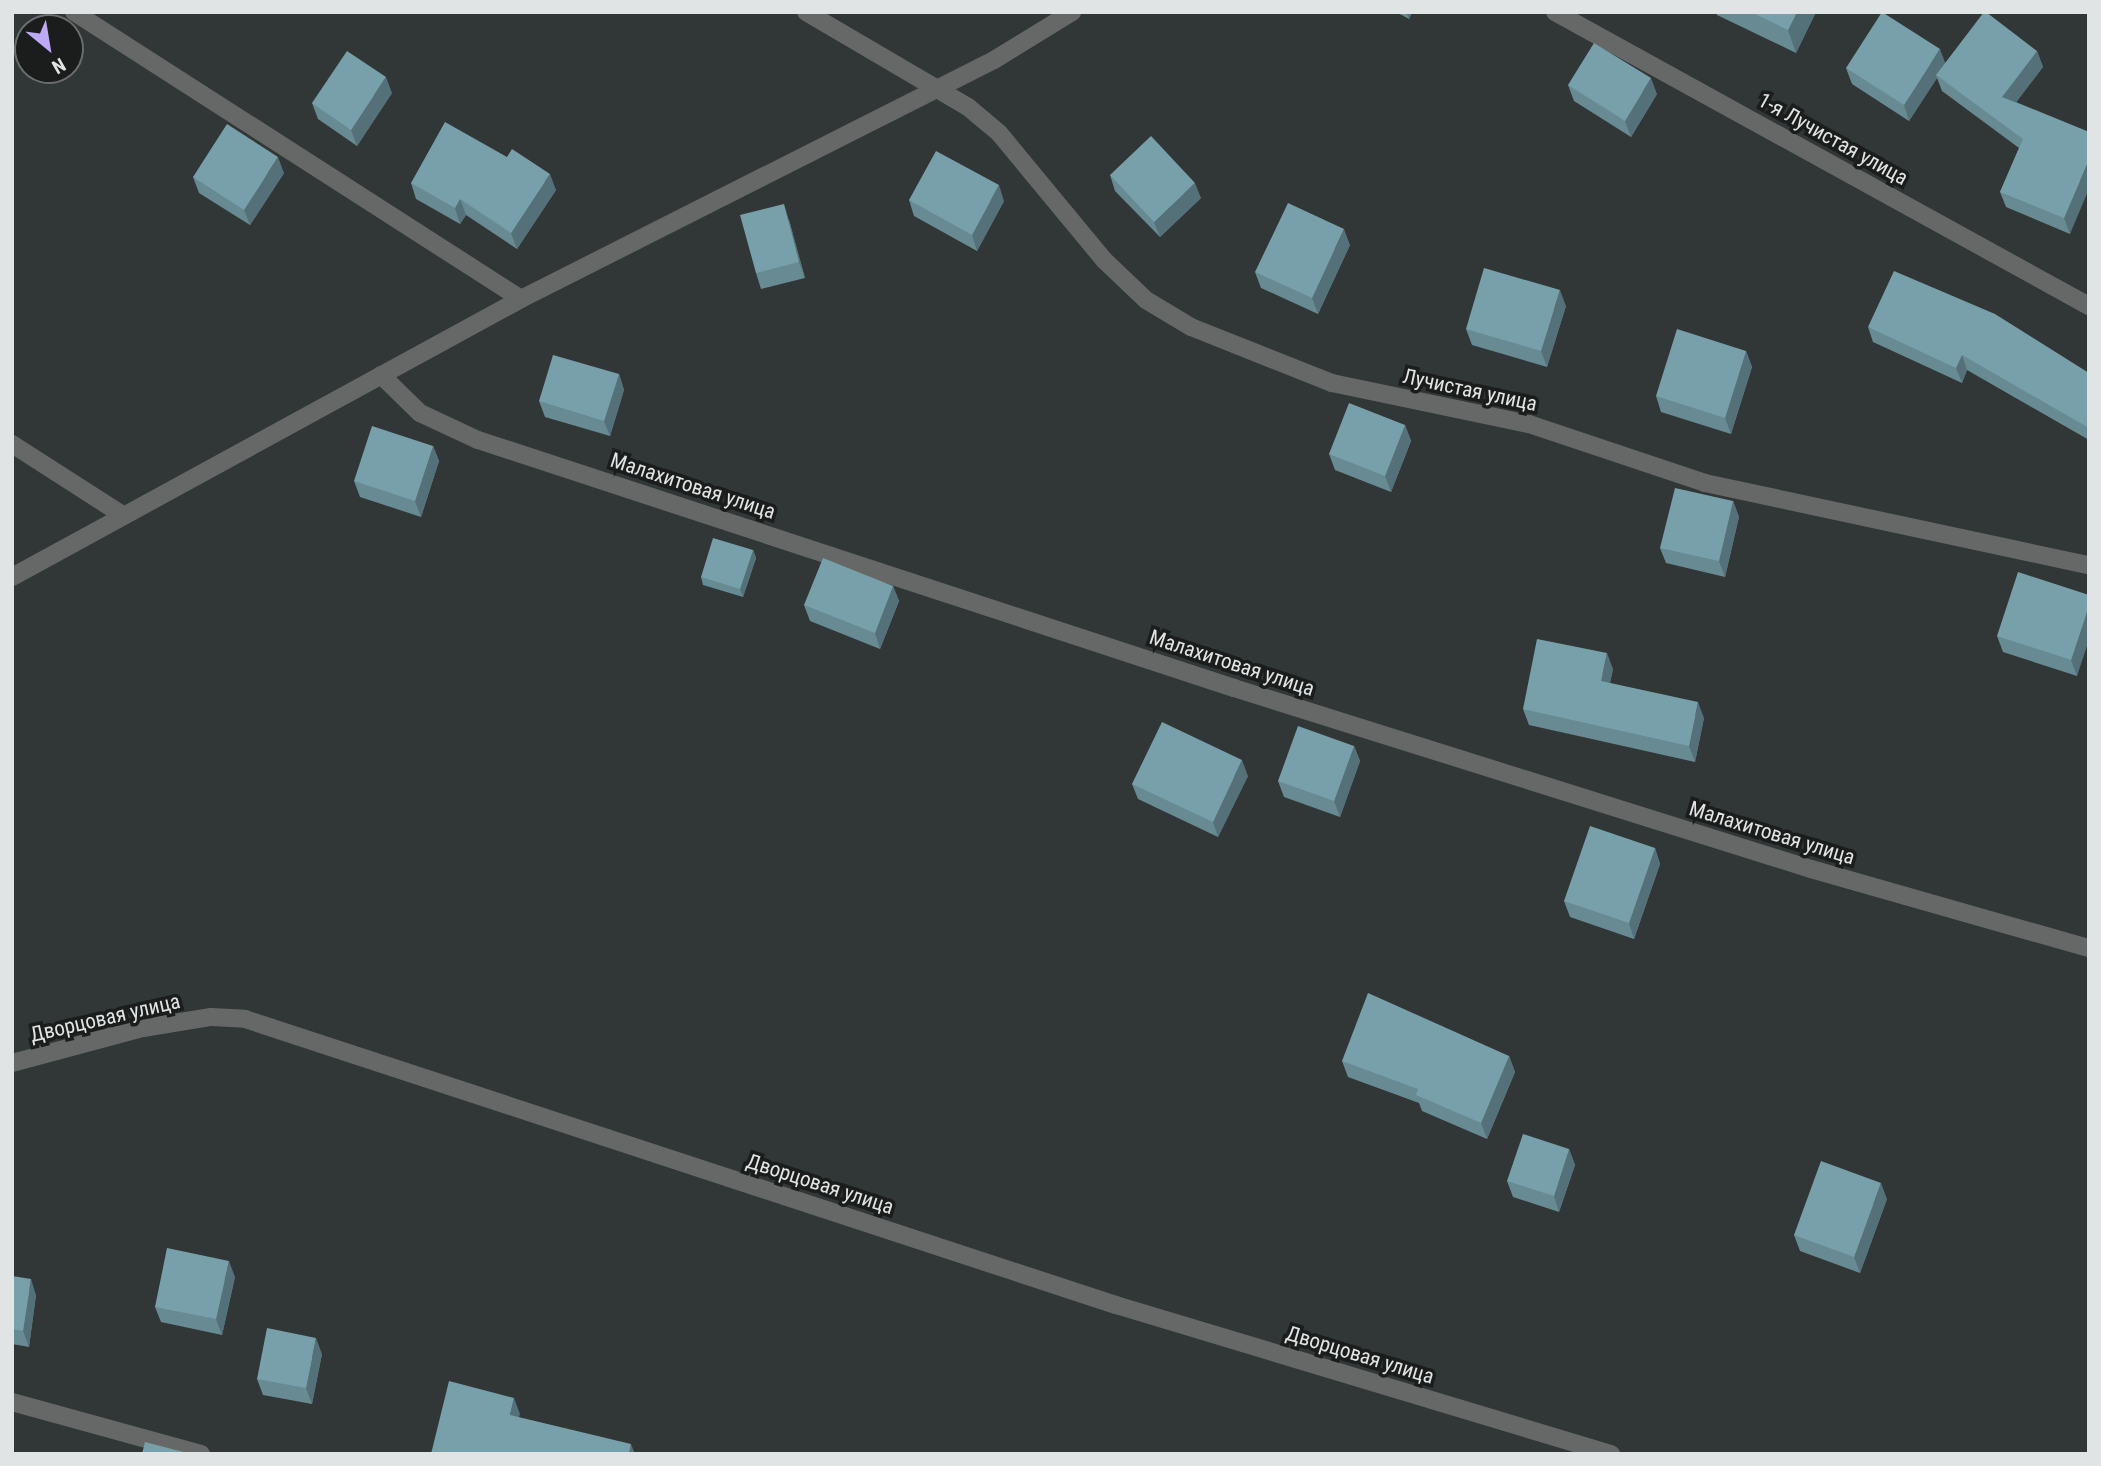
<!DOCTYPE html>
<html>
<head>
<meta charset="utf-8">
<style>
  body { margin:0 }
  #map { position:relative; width:2101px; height:1466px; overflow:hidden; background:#313636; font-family:"Roboto Condensed",sans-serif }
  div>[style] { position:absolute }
  .street>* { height:18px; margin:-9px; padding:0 9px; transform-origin:9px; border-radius:9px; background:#656867 }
  .wall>* { inset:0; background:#678a93 }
  .shaded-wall>* { inset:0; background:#547078 }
  .building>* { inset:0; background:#78a0ab }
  span { translate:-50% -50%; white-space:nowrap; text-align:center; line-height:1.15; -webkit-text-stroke:7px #1b1d1d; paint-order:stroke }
  .street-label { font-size:21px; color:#e1e4e4 }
  .frame { position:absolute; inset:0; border:14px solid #e1e4e4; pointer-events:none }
  .north { position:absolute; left:14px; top:14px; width:70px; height:70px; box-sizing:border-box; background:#1b1d1d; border:2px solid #6a6d6d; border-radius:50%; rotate:150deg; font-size:19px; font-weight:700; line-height:28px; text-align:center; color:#e1e4e4 }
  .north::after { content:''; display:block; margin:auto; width:24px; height:32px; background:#bda9f5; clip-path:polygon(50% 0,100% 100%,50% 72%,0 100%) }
</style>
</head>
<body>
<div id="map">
  <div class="street">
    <div style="left:74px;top:12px;width:531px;rotate:32.7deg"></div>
    <div style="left:806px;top:12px;width:188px;rotate:30.4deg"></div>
    <div style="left:968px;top:107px;width:40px;rotate:40deg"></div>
    <div style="left:999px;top:133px;width:165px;rotate:50.4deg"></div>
    <div style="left:1104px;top:260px;width:58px;rotate:43.6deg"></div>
    <div style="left:1146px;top:300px;width:52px;rotate:31deg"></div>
    <div style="left:1191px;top:327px;width:152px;rotate:21.7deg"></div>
    <div style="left:1332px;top:383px;width:201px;rotate:11.8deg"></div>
    <div style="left:1529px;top:424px;width:186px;rotate:18.5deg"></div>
    <div style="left:1705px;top:483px;width:393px;rotate:12.1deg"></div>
    <div style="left:1555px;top:12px;width:610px;rotate:28.84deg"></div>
    <div style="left:381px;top:375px;width:54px;rotate:44.3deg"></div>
    <div style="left:420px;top:413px;width:64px;rotate:25deg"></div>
    <div style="left:478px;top:440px;width:796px;rotate:18.16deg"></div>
    <div style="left:1234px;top:688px;width:605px;rotate:17.42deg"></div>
    <div style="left:1811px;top:869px;width:289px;rotate:15.9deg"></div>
    <div style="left:12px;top:444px;width:133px;rotate:32.7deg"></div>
    <div style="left:12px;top:577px;width:580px;rotate:-28.64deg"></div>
    <div style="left:521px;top:299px;width:530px;rotate:-26.81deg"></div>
    <div style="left:994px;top:60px;width:92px;rotate:-31.6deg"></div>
    <div style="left:12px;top:1063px;width:136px;rotate:-15deg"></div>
    <div style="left:143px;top:1028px;width:69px;rotate:-9.2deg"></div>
    <div style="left:211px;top:1017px;width:34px;rotate:3deg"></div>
    <div style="left:245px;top:1019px;width:917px;rotate:18.18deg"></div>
    <div style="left:1116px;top:1305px;width:517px;rotate:16.75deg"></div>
    <div style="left:12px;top:1402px;width:196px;rotate:15.4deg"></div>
  </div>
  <div class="wall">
    <div style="clip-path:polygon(1396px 12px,1412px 12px,1409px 19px)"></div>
    <div style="clip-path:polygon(1716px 12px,1816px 12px,1796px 53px,1717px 15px)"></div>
    <div style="clip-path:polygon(2037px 51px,2043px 67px,2016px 102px,2089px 132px,2070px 234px,2006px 207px,2000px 192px,2019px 148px,1942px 91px,1937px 78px,1909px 121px,1852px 84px,1846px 68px,1945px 63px)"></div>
    <div style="clip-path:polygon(1568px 85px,1657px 94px,1631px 137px,1574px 101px)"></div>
    <div style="clip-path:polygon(392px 93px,357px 146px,318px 119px,312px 103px)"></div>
    <div style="clip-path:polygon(507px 157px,556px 190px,517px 249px,466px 215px,460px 224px,416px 199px,411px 183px)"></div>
    <div style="clip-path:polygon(284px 173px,250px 225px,199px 193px,193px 177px)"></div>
    <div style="clip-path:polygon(1110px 175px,1201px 198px,1160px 237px,1115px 191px)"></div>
    <div style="clip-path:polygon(909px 200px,1004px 201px,977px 251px,914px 216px)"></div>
    <div style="clip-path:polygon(789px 220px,805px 278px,761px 289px,756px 273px)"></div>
    <div style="clip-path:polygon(1350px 245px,1318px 314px,1261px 288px,1255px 272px)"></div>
    <div style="clip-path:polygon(1566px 306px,1547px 367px,1472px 345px,1466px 329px)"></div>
    <div style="clip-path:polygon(1868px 327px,2089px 373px,2089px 440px,1967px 370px,1962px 383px,1873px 342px)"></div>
    <div style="clip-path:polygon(1746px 351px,1752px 367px,1731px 434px,1661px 412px,1656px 396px)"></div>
    <div style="clip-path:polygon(619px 374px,624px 390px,610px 436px,545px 417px,539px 401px)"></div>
    <div style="clip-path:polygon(1405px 425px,1411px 441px,1391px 492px,1335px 470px,1329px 454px)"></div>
    <div style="clip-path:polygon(433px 446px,439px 461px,421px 517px,360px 497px,354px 481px)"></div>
    <div style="clip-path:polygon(1733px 501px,1739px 517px,1725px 577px,1666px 563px,1660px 548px)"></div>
    <div style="clip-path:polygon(753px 550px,756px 558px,743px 597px,703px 585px,701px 577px)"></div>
    <div style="clip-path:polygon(893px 586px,899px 601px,880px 649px,810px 621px,804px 605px)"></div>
    <div style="clip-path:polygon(2089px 595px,2077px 676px,2003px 652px,1997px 636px)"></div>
    <div style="clip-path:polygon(1613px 669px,1610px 683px,1704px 718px,1695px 762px,1529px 725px,1523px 709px)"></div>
    <div style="clip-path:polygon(1354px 746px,1360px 761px,1340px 817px,1284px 797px,1278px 781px)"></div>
    <div style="clip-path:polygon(1248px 776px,1218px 837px,1138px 799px,1132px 784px)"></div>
    <div style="clip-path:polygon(1655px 848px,1660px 864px,1634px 939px,1570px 917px,1564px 901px)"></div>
    <div style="clip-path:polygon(1509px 1056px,1515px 1072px,1487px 1139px,1422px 1111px,1419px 1103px,1348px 1077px,1342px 1061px)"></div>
    <div style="clip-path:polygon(1569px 1149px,1575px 1165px,1559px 1212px,1513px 1197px,1507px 1181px)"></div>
    <div style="clip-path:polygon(1887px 1199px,1860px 1273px,1800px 1251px,1794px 1235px)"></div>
    <div style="clip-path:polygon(12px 1276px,36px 1295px,29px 1347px,12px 1344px)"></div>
    <div style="clip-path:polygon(235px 1277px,222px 1335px,161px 1322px,155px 1307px)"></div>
    <div style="clip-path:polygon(322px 1354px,312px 1404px,263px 1395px,257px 1379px)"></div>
  </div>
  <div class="shaded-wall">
    <div style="clip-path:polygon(1406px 12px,1412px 12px,1409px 19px)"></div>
    <div style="clip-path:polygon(1797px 12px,1816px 12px,1796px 53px,1788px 30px)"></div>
    <div style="clip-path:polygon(1940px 49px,1946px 65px,1936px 75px,1937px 78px,1909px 121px,1904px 105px)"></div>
    <div style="clip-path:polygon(2037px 51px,2043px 67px,2008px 113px,2002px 97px)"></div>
    <div style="clip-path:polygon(386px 77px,392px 93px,357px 146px,351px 130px)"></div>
    <div style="clip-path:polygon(1651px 78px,1657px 94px,1631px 137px,1625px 121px)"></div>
    <div style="clip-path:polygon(278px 157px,284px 173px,250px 225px,244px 210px)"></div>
    <div style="clip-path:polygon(2089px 160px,2089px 189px,2070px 234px,2064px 218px)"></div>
    <div style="clip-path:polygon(550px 174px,556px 190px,517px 249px,511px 233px)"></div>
    <div style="clip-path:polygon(1195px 183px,1201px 198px,1160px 237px,1154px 222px)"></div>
    <div style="clip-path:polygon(999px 185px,1004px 201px,977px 251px,972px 235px)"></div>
    <div style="clip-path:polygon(460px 199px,466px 215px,460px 224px,455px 208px)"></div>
    <div style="clip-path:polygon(784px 204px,789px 220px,805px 278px,799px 262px)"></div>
    <div style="clip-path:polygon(1344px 229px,1350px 245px,1318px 314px,1312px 298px)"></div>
    <div style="clip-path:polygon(1560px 290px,1566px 306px,1547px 367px,1541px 351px)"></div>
    <div style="clip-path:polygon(1746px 351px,1752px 367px,1731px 434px,1725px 418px)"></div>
    <div style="clip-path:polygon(1962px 355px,1967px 370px,1962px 383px,1956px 368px)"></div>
    <div style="clip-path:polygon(619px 374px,624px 390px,610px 436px,604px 421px)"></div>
    <div style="clip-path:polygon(1405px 425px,1411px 441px,1391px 492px,1385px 476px)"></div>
    <div style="clip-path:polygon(433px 446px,439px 461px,421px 517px,415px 501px)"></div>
    <div style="clip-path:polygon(1733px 501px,1739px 517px,1725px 577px,1719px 561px)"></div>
    <div style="clip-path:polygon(753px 550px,756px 558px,743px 597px,740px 589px)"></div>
    <div style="clip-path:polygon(893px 586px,899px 601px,880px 649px,875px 633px)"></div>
    <div style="clip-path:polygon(2089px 606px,2089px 640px,2077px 676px,2071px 660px)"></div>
    <div style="clip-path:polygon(1607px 653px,1613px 669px,1607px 697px,1601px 681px)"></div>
    <div style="clip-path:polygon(1698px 702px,1704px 718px,1695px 762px,1689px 746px)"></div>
    <div style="clip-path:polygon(1354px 746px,1360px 761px,1340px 817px,1334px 801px)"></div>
    <div style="clip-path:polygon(1242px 760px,1248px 776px,1218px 837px,1213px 822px)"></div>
    <div style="clip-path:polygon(1655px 848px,1660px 864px,1634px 939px,1629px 923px)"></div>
    <div style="clip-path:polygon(1509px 1056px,1515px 1072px,1487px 1139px,1481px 1123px)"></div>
    <div style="clip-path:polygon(1569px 1149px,1575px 1165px,1559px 1212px,1554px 1196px)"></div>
    <div style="clip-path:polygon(1881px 1183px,1887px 1199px,1860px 1273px,1854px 1257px)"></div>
    <div style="clip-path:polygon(229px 1261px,235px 1277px,222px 1335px,216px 1319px)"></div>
    <div style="clip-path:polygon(31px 1279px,36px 1295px,29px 1347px,23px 1331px)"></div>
    <div style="clip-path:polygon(316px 1338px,322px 1354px,312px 1404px,306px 1388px)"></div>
    <div style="clip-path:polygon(514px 1398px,520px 1414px,515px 1430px,510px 1415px)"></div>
    <div style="clip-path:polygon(631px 1444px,635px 1454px,629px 1454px)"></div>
  </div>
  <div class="building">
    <div style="clip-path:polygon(1751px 12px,1797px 12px,1788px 30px)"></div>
    <div style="clip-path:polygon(1882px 12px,1940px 49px,1904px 105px,1846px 68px)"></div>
    <div style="clip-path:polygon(1984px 12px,1986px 12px,2037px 51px,2002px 97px,2089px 132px,2089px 160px,2064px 218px,2000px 192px,2023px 139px,1936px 75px)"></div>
    <div style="clip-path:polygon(1594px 43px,1651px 78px,1625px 121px,1568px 85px)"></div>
    <div style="clip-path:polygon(347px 51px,386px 77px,351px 130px,312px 103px)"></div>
    <div style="clip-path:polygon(445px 122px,507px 157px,512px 149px,550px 174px,511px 233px,460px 199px,455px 208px,411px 183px)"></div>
    <div style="clip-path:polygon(227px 124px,278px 157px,244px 210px,193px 177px)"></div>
    <div style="clip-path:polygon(1151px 136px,1195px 183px,1154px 222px,1110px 175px)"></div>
    <div style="clip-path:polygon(936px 151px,999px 185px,972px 235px,909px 200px)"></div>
    <div style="clip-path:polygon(1288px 203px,1344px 229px,1312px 298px,1255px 272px)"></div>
    <div style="clip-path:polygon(784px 204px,799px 262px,756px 273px,740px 215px)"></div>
    <div style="clip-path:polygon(1484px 268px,1560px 290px,1541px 351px,1466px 329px)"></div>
    <div style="clip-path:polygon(1894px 271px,1995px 314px,2089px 373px,2089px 428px,1962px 355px,1956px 368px,1868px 327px)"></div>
    <div style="clip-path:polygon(1677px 329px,1746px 351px,1725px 418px,1656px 396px)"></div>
    <div style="clip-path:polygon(553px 355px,619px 374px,604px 421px,539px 401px)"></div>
    <div style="clip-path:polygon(1349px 403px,1405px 425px,1385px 476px,1329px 454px)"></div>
    <div style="clip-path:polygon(372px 426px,433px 446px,415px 501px,354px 481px)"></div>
    <div style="clip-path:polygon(1675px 488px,1733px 501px,1719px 561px,1660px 548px)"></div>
    <div style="clip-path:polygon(713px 538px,753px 550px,740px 589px,701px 577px)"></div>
    <div style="clip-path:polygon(823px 558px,893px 586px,875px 633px,804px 605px)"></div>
    <div style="clip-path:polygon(2018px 572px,2089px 595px,2089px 606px,2071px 660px,1997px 636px)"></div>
    <div style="clip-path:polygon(1537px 639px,1607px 653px,1601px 681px,1698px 702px,1689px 746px,1523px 709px)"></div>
    <div style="clip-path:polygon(1162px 722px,1242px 760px,1213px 822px,1132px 784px)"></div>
    <div style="clip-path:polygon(1298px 726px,1354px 746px,1334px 801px,1278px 781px)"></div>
    <div style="clip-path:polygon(1590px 826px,1655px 848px,1629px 923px,1564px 901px)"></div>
    <div style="clip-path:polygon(1368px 993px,1509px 1056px,1481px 1123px,1416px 1095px,1418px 1089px,1342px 1061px)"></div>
    <div style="clip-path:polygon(1523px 1134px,1569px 1149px,1554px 1196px,1507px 1181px)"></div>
    <div style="clip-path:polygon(1821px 1161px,1881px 1183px,1854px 1257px,1794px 1235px)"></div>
    <div style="clip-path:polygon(167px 1248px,229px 1261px,216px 1319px,155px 1307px)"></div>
    <div style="clip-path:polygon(12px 1276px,31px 1279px,23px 1331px,12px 1329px)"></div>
    <div style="clip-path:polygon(267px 1328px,316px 1338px,306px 1388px,257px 1379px)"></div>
    <div style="clip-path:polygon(449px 1381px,514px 1398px,510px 1415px,631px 1444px,629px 1454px,431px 1454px)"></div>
    <div style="clip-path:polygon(145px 1442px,191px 1454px,142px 1454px)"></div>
  </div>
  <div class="street-label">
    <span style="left:1833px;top:139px;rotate:29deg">1-я Лучистая улица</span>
    <span style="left:1470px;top:390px;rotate:12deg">Лучистая улица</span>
    <span style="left:693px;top:486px;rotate:18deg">Малахитовая улица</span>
    <span style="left:1232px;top:663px;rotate:18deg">Малахитовая улица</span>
    <span style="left:1772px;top:833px;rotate:17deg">Малахитовая улица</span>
    <span style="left:105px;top:1018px;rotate:-13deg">Дворцовая улица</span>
    <span style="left:820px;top:1184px;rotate:18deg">Дворцовая улица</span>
    <span style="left:1360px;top:1355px;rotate:17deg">Дворцовая улица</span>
  </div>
  <div class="frame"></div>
  <div class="north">N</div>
</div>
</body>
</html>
